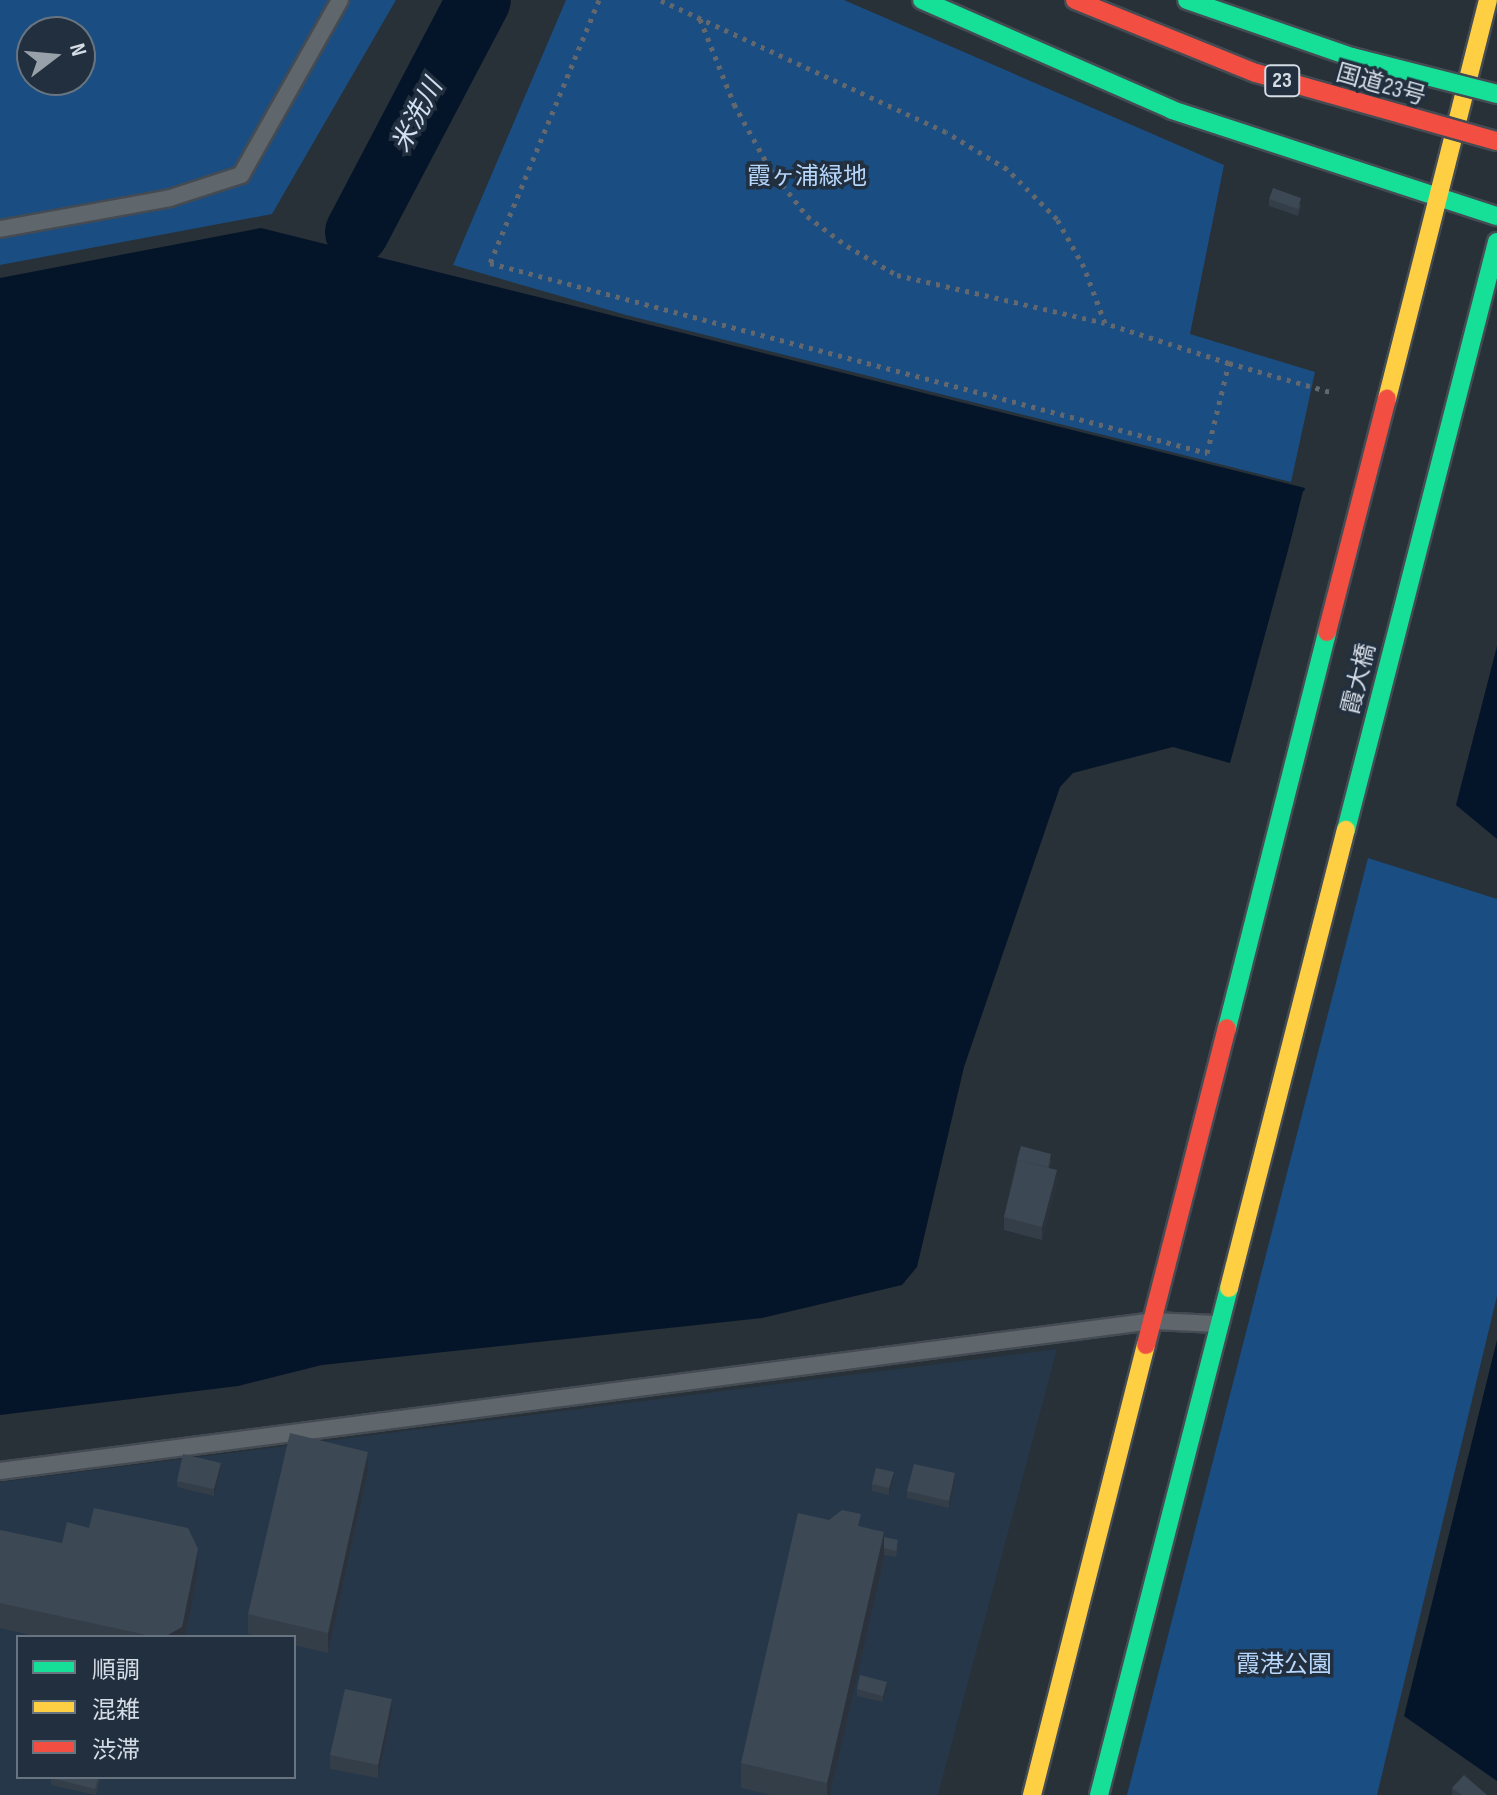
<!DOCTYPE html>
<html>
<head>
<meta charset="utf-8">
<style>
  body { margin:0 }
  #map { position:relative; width:1497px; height:1795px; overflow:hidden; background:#283038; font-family:"Sofia Sans Condensed","Noto Sans JP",sans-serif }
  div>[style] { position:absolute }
  .built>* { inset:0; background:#263749 }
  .green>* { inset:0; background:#1a4d81 }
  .water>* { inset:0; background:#051529 }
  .pier>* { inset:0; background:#283038 }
  .river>* { height:64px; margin:-32px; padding:0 32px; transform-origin:32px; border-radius:32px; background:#051529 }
  .path>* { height:5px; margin-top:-2.5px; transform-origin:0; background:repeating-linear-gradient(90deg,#63686e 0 4px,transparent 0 10px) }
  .roads { filter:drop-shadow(2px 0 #444b53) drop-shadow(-2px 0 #444b53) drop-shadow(0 2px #444b53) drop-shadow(0 -2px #444b53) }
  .lane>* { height:16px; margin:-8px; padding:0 8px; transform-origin:8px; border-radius:8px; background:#5f666c }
  .fast>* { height:18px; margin:-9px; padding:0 9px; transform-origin:9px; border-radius:9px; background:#16e098 }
  .slow>* { height:18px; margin:-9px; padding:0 9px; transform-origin:9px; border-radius:9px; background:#ffcf43 }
  .jam>* { height:18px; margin:-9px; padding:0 9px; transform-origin:9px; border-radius:9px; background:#f24e42 }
  .bridges { filter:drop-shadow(2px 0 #444b53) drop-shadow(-2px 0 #444b53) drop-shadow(0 2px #444b53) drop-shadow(0 -2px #444b53) }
  .fast-bridge>* { height:18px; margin:-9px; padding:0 9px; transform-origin:9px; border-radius:9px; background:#16e098 }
  .jam-bridge>* { height:18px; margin:-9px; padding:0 9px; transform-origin:9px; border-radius:9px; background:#f24e42 }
  .wall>* { inset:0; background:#343e49 }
  .shaded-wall>* { inset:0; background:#2b323c }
  .building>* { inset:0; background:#3d4855 }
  span { translate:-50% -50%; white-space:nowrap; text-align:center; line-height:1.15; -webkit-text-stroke:7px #222f3e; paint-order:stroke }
  .shield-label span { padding:2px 6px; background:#222f3e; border:2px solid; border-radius:6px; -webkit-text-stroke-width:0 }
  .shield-label { font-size:22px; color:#d4dce6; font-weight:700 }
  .street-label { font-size:24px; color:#d4dce6 }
  .park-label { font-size:24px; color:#b7d6fb }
  .water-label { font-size:26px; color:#d1e0f3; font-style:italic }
  .legend { position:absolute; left:16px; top:1635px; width:280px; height:144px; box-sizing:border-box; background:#222f3e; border:2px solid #697481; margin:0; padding:10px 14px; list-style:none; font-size:24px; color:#d4dce6 }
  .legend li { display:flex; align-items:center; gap:16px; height:40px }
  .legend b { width:40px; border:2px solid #697481 }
  .north { position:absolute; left:16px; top:16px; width:80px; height:80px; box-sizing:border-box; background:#222f3e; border:2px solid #697481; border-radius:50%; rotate:74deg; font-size:22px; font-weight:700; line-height:32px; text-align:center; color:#d4dce6 }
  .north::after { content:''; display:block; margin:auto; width:28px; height:36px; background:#98a0a9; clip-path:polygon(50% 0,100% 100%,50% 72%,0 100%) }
</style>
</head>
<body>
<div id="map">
  <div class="built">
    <div style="clip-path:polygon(evenodd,1057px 1349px,938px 1795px,0 1795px,0 1482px,1057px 1349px,18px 1637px,294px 1637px,294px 1777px,18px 1777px,18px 1637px)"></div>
  </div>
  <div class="green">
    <div style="clip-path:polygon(evenodd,0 0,396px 0,272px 214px,0 265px,0 0,32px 32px,80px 32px,80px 80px,32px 80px,32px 32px)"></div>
    <div style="clip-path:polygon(566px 0,844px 0,1224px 165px,1190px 334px,1315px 372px,1291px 482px,626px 315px,453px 265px)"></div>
    <div style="clip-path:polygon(1368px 858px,1497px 899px,1497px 1296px,1377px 1795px,1127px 1795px)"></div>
  </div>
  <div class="water">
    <div style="clip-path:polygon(261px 228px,1305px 488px,1230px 763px,1173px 747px,1073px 773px,1060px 787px,964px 1067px,917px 1267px,902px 1285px,762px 1318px,322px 1365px,238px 1386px,0 1415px,0 278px)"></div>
    <div style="clip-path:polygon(1497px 646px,1497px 839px,1456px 805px)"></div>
    <div style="clip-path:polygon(1497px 1340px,1497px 1781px,1404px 1716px)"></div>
  </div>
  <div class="pier">
    <div style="clip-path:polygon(1303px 491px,1308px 492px,1247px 717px)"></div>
  </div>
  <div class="river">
    <div style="left:357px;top:232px;width:262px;rotate:-62.3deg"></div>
  </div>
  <div class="path">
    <div style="left:599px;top:0;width:285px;rotate:112.5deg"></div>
    <div style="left:490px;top:263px;width:742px;rotate:14.84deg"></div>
    <div style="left:1207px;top:453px;width:93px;rotate:-76.3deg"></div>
    <div style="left:1229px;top:363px;width:130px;rotate:-162.1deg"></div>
    <div style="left:1105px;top:323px;width:60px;rotate:-110.6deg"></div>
    <div style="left:1084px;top:267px;width:55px;rotate:-119.4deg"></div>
    <div style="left:1057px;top:219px;width:71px;rotate:-135deg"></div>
    <div style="left:1007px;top:169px;width:71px;rotate:-148.8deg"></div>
    <div style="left:946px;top:132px;width:315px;rotate:-155.2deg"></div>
    <div style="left:700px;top:19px;width:92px;rotate:68.2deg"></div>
    <div style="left:734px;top:104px;width:74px;rotate:61deg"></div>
    <div style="left:770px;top:169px;width:60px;rotate:51.8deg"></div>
    <div style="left:807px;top:216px;width:50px;rotate:36.9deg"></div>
    <div style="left:847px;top:246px;width:58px;rotate:30.1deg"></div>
    <div style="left:897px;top:275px;width:213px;rotate:13deg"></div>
    <div style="left:1229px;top:363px;width:105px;rotate:16deg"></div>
  </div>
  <div class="roads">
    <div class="lane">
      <div style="left:0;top:229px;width:173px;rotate:-10.3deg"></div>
      <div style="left:170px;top:198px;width:75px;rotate:-17.9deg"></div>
      <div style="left:241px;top:175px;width:201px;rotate:-60.5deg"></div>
      <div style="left:0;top:1471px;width:1164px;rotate:-7.41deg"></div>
      <div style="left:1154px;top:1321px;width:62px;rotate:2.8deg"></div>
    </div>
    <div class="fast">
      <div style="left:922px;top:0;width:273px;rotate:23.7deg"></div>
      <div style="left:1172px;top:110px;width:342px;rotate:18.1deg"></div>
      <div style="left:1346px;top:830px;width:607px;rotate:-75.6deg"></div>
      <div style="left:1227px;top:1028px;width:408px;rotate:-75.8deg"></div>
      <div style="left:1099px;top:1795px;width:523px;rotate:-75.62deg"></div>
    </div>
    <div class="slow">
      <div style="left:1387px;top:399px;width:412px;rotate:-75.8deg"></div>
      <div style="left:1229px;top:1288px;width:473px;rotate:-75.7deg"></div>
      <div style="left:1032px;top:1795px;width:464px;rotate:-75.8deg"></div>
    </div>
    <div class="jam">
      <div style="left:1327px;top:632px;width:241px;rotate:-75.6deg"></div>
      <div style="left:1146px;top:1345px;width:327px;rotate:-75.7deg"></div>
    </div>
  </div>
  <div class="bridges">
    <div class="fast-bridge">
      <div style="left:1187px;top:0;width:175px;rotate:19.1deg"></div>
      <div style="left:1352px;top:57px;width:150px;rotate:14.3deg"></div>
    </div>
    <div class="jam-bridge">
      <div style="left:1075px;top:0;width:195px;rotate:22deg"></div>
      <div style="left:1256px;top:73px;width:250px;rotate:15.8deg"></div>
    </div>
  </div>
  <div class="wall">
    <div style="clip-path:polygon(1269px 199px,1301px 205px,1298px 216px,1269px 206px)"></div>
    <div style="clip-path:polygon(1017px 1160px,1051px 1160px,1049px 1168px,1057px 1183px,1042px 1240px,1004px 1230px,1004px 1217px)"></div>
    <div style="clip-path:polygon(221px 1469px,214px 1496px,177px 1487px,177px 1481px)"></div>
    <div style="clip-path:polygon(368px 1471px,328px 1653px,294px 1645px,294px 1637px,261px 1637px,248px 1634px,248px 1614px)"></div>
    <div style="clip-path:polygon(894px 1479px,889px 1495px,872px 1491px,872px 1484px)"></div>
    <div style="clip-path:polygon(955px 1480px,949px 1508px,907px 1498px,907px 1491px)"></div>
    <div style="clip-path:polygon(861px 1527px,884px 1537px,898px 1547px,896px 1557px,884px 1555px,830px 1795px,771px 1795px,741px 1788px,741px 1763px)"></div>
    <div style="clip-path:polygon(0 1530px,198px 1574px,185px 1637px,39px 1637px,0 1628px)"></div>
    <div style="clip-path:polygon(887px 1688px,883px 1702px,857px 1696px,857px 1689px)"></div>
    <div style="clip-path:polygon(392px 1712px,378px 1778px,330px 1769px,330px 1755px)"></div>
    <div style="clip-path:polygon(51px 1777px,100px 1777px,96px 1795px,51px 1785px)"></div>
    <div style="clip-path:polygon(1452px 1788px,1487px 1795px,1452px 1795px)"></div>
  </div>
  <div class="shaded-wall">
    <div style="clip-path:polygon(1057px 1170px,1057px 1183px,1042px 1240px,1042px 1227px)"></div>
    <div style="clip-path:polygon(368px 1452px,368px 1471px,328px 1653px,328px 1633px)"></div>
    <div style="clip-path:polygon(221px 1463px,221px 1469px,214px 1496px,214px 1489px)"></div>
    <div style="clip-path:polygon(894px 1472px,894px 1479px,889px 1495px,889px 1488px)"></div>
    <div style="clip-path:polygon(955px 1473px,955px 1480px,949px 1508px,949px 1501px)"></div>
    <div style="clip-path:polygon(884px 1532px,884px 1558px,830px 1795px,827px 1795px,827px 1783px)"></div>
    <div style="clip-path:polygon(198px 1549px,198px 1574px,185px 1637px,164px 1637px)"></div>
    <div style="clip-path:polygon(887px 1682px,887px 1688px,883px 1702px,883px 1696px)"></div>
    <div style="clip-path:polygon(392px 1699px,392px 1712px,378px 1778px,378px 1765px)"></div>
  </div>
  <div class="building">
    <div style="clip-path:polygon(1273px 188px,1301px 198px,1298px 209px,1269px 199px)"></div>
    <div style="clip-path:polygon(1021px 1146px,1051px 1154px,1048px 1167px,1017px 1160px)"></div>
    <div style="clip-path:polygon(1018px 1160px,1057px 1170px,1042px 1227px,1004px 1217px)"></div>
    <div style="clip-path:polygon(290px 1433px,368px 1452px,328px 1633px,248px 1614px)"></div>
    <div style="clip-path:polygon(183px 1454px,221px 1463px,214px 1489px,177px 1481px)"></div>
    <div style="clip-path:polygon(914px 1464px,955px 1473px,949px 1501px,907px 1491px)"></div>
    <div style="clip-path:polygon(876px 1468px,894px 1472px,889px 1488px,872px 1484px)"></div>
    <div style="clip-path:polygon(94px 1508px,188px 1528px,198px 1549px,182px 1627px,164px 1637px,156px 1637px,0 1603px,0 1530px,62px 1543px,67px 1522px,89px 1528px)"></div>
    <div style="clip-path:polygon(842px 1510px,861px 1514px,858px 1526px,884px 1532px,827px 1783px,741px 1763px,798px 1513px,829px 1520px)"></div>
    <div style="clip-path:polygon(884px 1537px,898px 1540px,896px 1551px,884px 1548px)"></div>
    <div style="clip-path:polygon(860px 1675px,887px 1682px,883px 1696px,857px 1689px)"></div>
    <div style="clip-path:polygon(345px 1689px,392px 1699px,378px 1765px,330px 1755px)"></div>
    <div style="clip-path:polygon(1464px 1775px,1487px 1795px,1462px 1795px,1452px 1788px)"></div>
    <div style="clip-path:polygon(51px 1777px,98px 1777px,95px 1789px,51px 1778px)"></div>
  </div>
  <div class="shield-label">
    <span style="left:1282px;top:81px">23</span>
  </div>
  <div class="street-label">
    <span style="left:1381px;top:85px;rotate:16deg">国道23号</span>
    <span style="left:1359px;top:679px;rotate:-76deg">霞大橋</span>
  </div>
  <div class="park-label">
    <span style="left:807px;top:177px">霞ヶ浦緑地</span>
    <span style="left:1284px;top:1665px">霞港公園</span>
  </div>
  <div class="water-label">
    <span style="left:418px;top:116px;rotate:-62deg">米洗川</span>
  </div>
  <ul class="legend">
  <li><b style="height:10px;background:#16e098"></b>順調</li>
  <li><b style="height:10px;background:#ffcf43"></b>混雑</li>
  <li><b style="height:10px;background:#f24e42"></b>渋滞</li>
  </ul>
  <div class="north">N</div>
</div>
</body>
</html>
